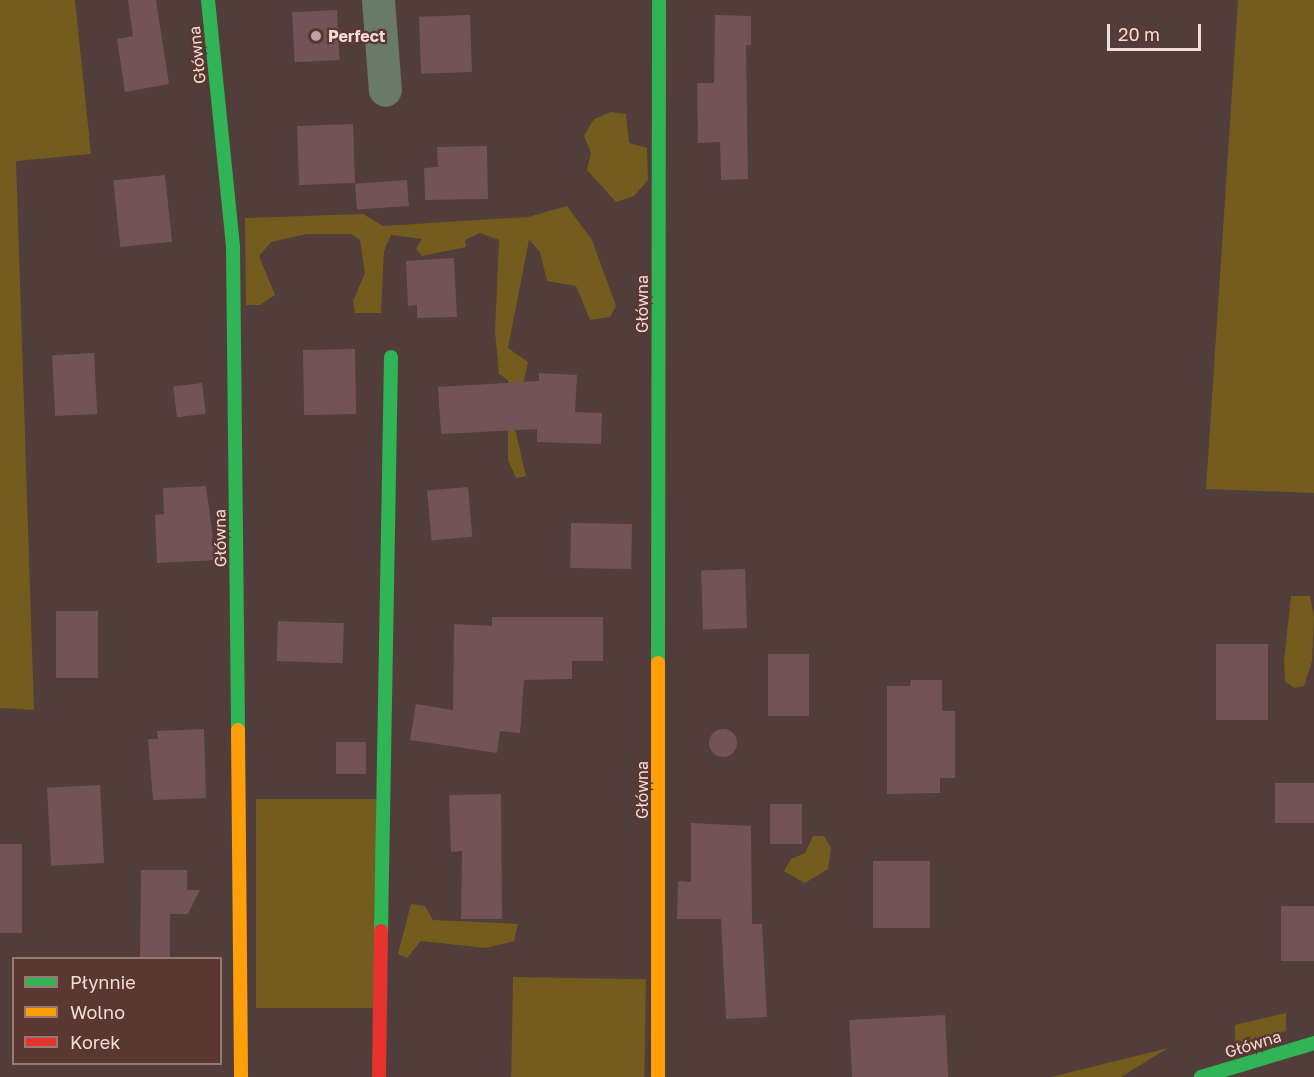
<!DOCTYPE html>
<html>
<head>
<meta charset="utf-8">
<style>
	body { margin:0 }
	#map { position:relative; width:1314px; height:1077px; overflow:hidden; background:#513d3a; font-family:"Golos Text",sans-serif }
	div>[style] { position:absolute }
	.green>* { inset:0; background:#735c1d; transform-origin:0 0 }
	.building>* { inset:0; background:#735357; transform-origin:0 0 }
	.round { border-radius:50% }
	.street>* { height:33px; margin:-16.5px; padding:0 16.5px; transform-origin:16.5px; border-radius:16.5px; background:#69796a }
	.fast>* { height:14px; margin:-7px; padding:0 7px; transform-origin:7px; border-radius:7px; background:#30b455 }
	.slow>* { height:14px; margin:-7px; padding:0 7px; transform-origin:7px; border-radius:7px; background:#ff9f0a }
	.jam>* { height:14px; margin:-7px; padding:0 7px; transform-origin:7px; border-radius:7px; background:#e5322d }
	.dots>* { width:16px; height:16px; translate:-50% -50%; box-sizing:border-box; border:3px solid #5a3731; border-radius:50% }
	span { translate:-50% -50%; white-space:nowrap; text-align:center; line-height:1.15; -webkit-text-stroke:4.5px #5a3731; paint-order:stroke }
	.poi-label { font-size:16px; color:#f3ddd8; font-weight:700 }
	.left { translate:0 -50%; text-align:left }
	.street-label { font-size:16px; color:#f3ddd8 }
	.legend { position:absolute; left:12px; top:957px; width:210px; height:108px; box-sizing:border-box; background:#5a3731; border:2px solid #977974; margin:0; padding:8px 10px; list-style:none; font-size:18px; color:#f3ddd8 }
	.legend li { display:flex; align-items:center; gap:12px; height:30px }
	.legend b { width:30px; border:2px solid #977974 }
	.scale { position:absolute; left:1107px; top:24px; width:94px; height:27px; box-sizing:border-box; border:3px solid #f3ddd8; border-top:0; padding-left:8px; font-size:18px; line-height:21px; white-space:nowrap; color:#f3ddd8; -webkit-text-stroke:4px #5a3731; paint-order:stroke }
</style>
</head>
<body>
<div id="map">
	<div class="green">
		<div style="clip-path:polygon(0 0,75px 0,91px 154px,16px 161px,34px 710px,0 708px)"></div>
		<div style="clip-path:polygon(1238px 0,1314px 0,1314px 493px,1206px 489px)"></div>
		<div style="clip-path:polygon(611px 112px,626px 114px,629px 143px,647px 148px,648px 180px,634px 196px,616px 202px,587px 170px,591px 153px,584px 136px,594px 119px)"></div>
		<div style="clip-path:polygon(567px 206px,592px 240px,616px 306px,610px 317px,590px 320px,576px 286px,547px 281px,540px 252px,529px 240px,508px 348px,528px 362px,514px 425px,526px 476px,516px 478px,508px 460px,508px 380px,499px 374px,495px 331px,499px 240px,480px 233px,465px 240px,466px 247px,422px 256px,416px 249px,422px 239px,391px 235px,384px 251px,381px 313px,355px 313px,353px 301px,365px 273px,360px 240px,351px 234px,307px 234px,271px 242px,259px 256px,275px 295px,260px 305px,246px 305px,245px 218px,363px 214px,383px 226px,528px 217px)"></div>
		<div style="clip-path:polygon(1291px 596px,1310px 596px,1314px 617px,1312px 661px,1304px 686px,1294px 688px,1285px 681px,1284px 661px)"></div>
		<div style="left:256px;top:799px;width:120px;height:209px"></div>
		<div style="clip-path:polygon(813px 836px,824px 836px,831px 848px,828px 869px,805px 883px,784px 871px,791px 859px,805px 853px)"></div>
		<div style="clip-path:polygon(411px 904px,425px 906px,433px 920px,518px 924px,514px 941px,486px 948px,421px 941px,407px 958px,398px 954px)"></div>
		<div style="left:513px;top:977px;width:133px;height:100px;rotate:1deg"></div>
		<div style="clip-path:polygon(1286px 1013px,1286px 1031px,1235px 1047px,1235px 1025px)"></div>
		<div style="clip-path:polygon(1168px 1048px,1121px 1077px,1051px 1077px)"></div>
	</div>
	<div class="building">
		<div style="clip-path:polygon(128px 0,156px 0,169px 84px,125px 92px,117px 39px,133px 36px)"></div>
		<div style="left:337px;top:10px;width:50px;height:45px;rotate:87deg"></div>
		<div style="left:470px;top:15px;width:57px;height:51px;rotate:88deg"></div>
		<div style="clip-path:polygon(715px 15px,751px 16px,751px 45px,746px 45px,748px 179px,721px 180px,720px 142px,698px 143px,697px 83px,714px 83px)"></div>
		<div style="left:353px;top:124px;width:59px;height:56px;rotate:88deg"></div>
		<div style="clip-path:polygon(487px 146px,488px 199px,425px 200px,424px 168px,438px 167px,437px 147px)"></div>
		<div style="left:165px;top:175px;width:67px;height:52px;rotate:84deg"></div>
		<div style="left:407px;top:180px;width:26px;height:52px;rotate:86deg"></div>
		<div style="clip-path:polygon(454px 258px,457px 317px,417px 318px,417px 305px,408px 306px,406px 261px)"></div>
		<div style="left:355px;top:349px;width:65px;height:52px;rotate:89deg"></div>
		<div style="left:94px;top:353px;width:61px;height:42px;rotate:87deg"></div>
		<div style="clip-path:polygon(539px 373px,577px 375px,575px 412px,602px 413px,601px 444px,537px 442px,537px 429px,441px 434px,438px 387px,539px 381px)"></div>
		<div style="left:202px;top:383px;width:31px;height:29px;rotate:83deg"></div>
		<div style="clip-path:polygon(206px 486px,216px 560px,157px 563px,155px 515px,164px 514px,163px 488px)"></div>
		<div style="left:468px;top:487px;width:50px;height:41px;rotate:85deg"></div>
		<div style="left:571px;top:523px;width:61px;height:45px;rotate:1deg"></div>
		<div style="left:745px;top:569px;width:59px;height:44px;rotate:88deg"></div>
		<div style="left:56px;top:611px;width:42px;height:67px"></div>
		<div style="clip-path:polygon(492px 617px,603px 617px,603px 661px,572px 661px,572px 679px,524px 680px,520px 733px,500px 731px,497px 753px,410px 740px,416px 704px,453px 710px,454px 624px,492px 626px)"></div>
		<div style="left:278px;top:621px;width:66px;height:40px;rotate:2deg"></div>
		<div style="left:1216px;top:644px;width:52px;height:76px"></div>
		<div style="left:768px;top:654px;width:41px;height:62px"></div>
		<div style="clip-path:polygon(911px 680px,942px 680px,942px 711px,955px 711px,955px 778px,940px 778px,940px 793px,887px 794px,887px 686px,910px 686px)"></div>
		<div style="clip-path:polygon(204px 729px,206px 798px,153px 800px,148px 739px,158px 739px,157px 731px)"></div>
		<div class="round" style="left:709px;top:729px;width:28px;height:28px"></div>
		<div style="left:336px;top:742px;width:30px;height:32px"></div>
		<div style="left:1275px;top:783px;width:39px;height:40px"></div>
		<div style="left:100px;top:785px;width:78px;height:53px;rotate:87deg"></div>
		<div style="clip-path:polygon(501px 794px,502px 919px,461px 919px,462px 851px,451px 852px,449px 795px)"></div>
		<div style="left:802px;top:804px;width:40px;height:32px;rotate:90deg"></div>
		<div style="clip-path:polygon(691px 823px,751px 826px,752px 924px,762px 924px,767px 1017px,726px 1019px,721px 919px,677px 919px,678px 881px,691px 882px)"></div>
		<div style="left:0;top:844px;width:22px;height:89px"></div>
		<div style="left:873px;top:861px;width:57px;height:67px"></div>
		<div style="clip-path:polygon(141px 870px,187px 870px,187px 890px,200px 890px,188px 914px,170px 914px,170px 958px,140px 958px)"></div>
		<div style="left:1314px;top:906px;width:55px;height:33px;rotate:90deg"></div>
		<div style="left:945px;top:1015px;width:62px;height:96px;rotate:87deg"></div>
	</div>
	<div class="street">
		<div style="left:378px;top:0;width:90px;rotate:85.6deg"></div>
	</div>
	<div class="fast">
		<div style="left:208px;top:0;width:247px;rotate:84.2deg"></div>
		<div style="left:233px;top:246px;width:484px;rotate:89.4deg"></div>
		<div style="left:658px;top:663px;width:663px;rotate:-89.91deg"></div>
		<div style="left:381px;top:931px;width:574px;rotate:-89deg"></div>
		<div style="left:1201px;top:1077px;width:118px;rotate:-16.7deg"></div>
	</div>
	<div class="slow">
		<div style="left:238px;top:730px;width:347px;rotate:89.5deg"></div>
		<div style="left:658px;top:1077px;width:414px;rotate:-90deg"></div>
	</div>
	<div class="jam">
		<div style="left:379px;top:1077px;width:146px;rotate:-89.2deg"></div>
	</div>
	<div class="dots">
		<div style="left:316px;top:36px;background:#baa5a1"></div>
	</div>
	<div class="poi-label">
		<span class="left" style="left:328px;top:36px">Perfect</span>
	</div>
	<div class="street-label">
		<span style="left:197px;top:55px;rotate:-96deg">Główna</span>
		<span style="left:642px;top:304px;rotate:-90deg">Główna</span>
		<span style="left:220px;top:538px;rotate:-91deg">Główna</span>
		<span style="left:642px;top:790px;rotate:-90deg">Główna</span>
		<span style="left:1253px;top:1044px;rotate:-17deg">Główna</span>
	</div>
	<ul class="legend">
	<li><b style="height:8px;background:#30b455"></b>Płynnie</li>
	<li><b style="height:8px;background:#ff9f0a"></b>Wolno</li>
	<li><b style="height:8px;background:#e5322d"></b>Korek</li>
	</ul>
	<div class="scale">20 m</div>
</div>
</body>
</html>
